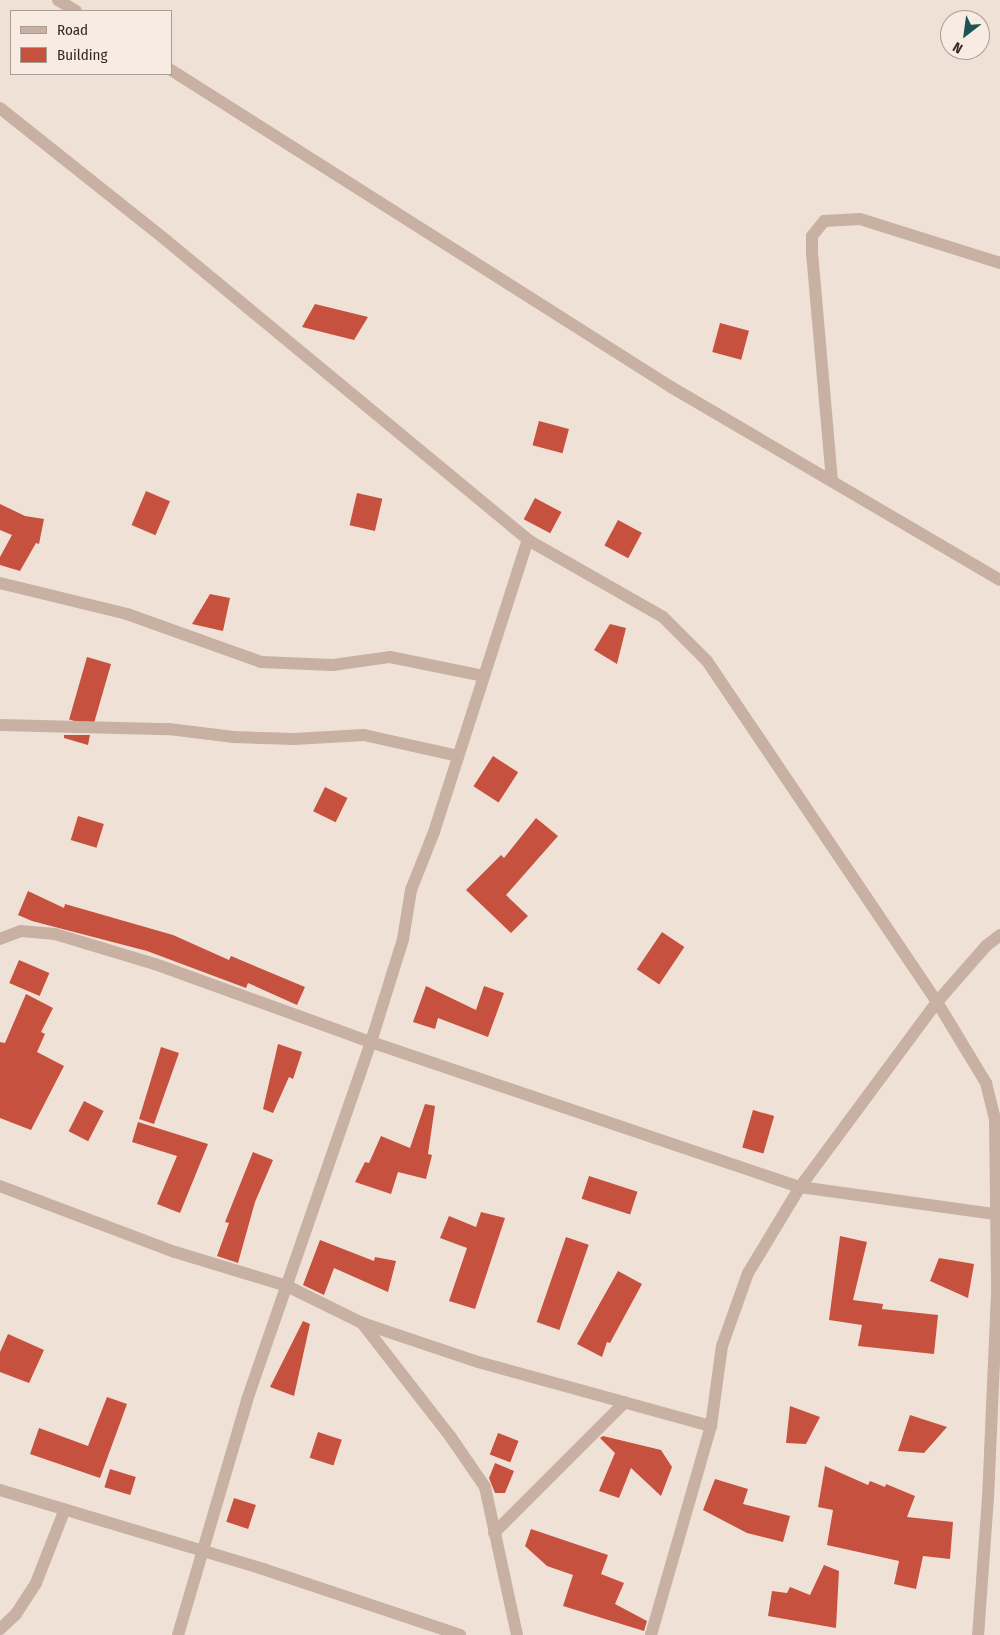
<!DOCTYPE html>
<html>
<head>
<meta charset="utf-8">
<style>
	body { margin:0 }
	#map { position:relative; width:1000px; height:1635px; overflow:hidden; background:#f0e1d6; font-family:"Fira Sans Condensed",sans-serif }
	div>[style] { position:absolute }
	.building>* { inset:0; background:#c6513e; transform-origin:0 0 }
	.minor>* { height:12px; margin:-6px; padding:0 6px; transform-origin:6px; border-radius:6px; background:#c8b0a2 }
	span { translate:-50% -50%; white-space:nowrap; text-align:center; line-height:1.15; -webkit-text-stroke:5px #f8ece2; paint-order:stroke }
	.legend { position:absolute; left:10px; top:10px; width:162px; height:65px; box-sizing:border-box; background:#f8ece2; border:1px solid #a99e96; margin:0; padding:6px 9px; list-style:none; font-size:15px; color:#332825 }
	.legend li { display:flex; align-items:center; gap:10px; height:25px }
	.legend b { width:25px; border:1px solid #a99e96 }
	.north { position:absolute; left:940px; top:10px; width:50px; height:50px; box-sizing:border-box; background:#f8ece2; border:1px solid #a99e96; border-radius:50%; rotate:210deg; font-size:14px; font-weight:700; line-height:20px; text-align:center; color:#332825 }
	.north::after { content:''; display:block; margin:auto; width:18px; height:22px; background:#1b5452; clip-path:polygon(50% 0,100% 100%,50% 72%,0 100%) }
</style>
</head>
<body>
<div id="map">
	<div class="building">
		<div style="clip-path:polygon(315px 304px,368px 317px,354px 340px,302px 327px)"></div>
		<div style="left:720px;top:323px;width:30px;height:30px;rotate:15deg"></div>
		<div style="left:539px;top:421px;width:31px;height:25px;rotate:15deg"></div>
		<div style="left:146px;top:491px;width:26px;height:37px;rotate:23deg"></div>
		<div style="left:357px;top:493px;width:26px;height:33px;rotate:13deg"></div>
		<div style="left:535px;top:498px;width:30px;height:24px;rotate:28deg"></div>
		<div style="clip-path:polygon(0 504px,25px 516px,44px 519px,39px 544px,36px 543px,20px 571px,0 565px,0 557px,12px 535px,0 530px)"></div>
		<div style="left:618px;top:520px;width:27px;height:29px;rotate:28deg"></div>
		<div style="clip-path:polygon(210px 594px,230px 598px,223px 631px,192px 624px)"></div>
		<div style="clip-path:polygon(610px 624px,626px 628px,617px 664px,594px 650px)"></div>
		<div style="left:87px;top:657px;width:25px;height:65px;rotate:16deg"></div>
		<div style="clip-path:polygon(64px 735px,90px 735px,88px 745px,64px 738px)"></div>
		<div style="left:493px;top:756px;width:30px;height:36px;rotate:33deg"></div>
		<div style="left:325px;top:787px;width:25px;height:27px;rotate:26deg"></div>
		<div style="left:78px;top:816px;width:27px;height:25px;rotate:17deg"></div>
		<div style="clip-path:polygon(536px 818px,558px 836px,506px 895px,528px 916px,511px 933px,466px 890px,501px 855px,504px 858px)"></div>
		<div style="clip-path:polygon(28px 891px,64px 908px,65px 904px,173px 935px,229px 960px,231px 956px,305px 987px,297px 1005px,248px 983px,246px 988px,147px 951px,32px 921px,18px 915px)"></div>
		<div style="left:662px;top:932px;width:27px;height:45px;rotate:34deg"></div>
		<div style="left:19px;top:960px;width:33px;height:25px;rotate:23deg"></div>
		<div style="clip-path:polygon(426px 986px,476px 1010px,484px 986px,504px 993px,488px 1037px,438px 1018px,435px 1029px,413px 1022px)"></div>
		<div style="clip-path:polygon(26px 994px,53px 1008px,41px 1032px,45px 1034px,37px 1052px,64px 1066px,31px 1130px,0 1118px,0 1042px,5px 1043px)"></div>
		<div style="clip-path:polygon(278px 1044px,302px 1052px,293px 1079px,289px 1077px,273px 1113px,263px 1109px)"></div>
		<div style="clip-path:polygon(161px 1047px,179px 1053px,154px 1124px,139px 1119px)"></div>
		<div style="left:84px;top:1101px;width:22px;height:34px;rotate:27deg"></div>
		<div style="clip-path:polygon(425px 1104px,435px 1106px,428px 1154px,432px 1155px,426px 1179px,398px 1172px,391px 1194px,355px 1182px,365px 1162px,369px 1163px,381px 1136px,410px 1148px)"></div>
		<div style="left:753px;top:1110px;width:22px;height:39px;rotate:16deg"></div>
		<div style="clip-path:polygon(138px 1122px,208px 1144px,180px 1213px,157px 1204px,177px 1156px,132px 1142px)"></div>
		<div style="clip-path:polygon(253px 1152px,273px 1160px,255px 1202px,238px 1263px,217px 1256px,229px 1223px,225px 1222px)"></div>
		<div style="left:589px;top:1176px;width:51px;height:24px;rotate:18deg"></div>
		<div style="clip-path:polygon(481px 1212px,505px 1218px,475px 1309px,449px 1301px,467px 1248px,440px 1238px,449px 1216px,476px 1227px)"></div>
		<div style="clip-path:polygon(840px 1236px,867px 1242px,853px 1300px,883px 1304px,882px 1309px,938px 1315px,934px 1354px,858px 1346px,862px 1325px,829px 1320px)"></div>
		<div style="left:566px;top:1237px;width:24px;height:90px;rotate:19deg"></div>
		<div style="clip-path:polygon(320px 1240px,374px 1261px,375px 1257px,396px 1261px,388px 1292px,334px 1268px,324px 1295px,303px 1285px)"></div>
		<div style="clip-path:polygon(939px 1258px,974px 1264px,968px 1298px,930px 1281px)"></div>
		<div style="clip-path:polygon(618px 1271px,642px 1284px,610px 1343px,607px 1342px,602px 1357px,577px 1344px)"></div>
		<div style="clip-path:polygon(303px 1321px,310px 1324px,294px 1396px,270px 1387px)"></div>
		<div style="clip-path:polygon(8px 1334px,44px 1350px,29px 1383px,0 1372px,0 1352px)"></div>
		<div style="clip-path:polygon(107px 1397px,127px 1404px,100px 1478px,30px 1454px,39px 1428px,88px 1446px)"></div>
		<div style="clip-path:polygon(790px 1406px,820px 1417px,806px 1444px,786px 1443px)"></div>
		<div style="clip-path:polygon(910px 1415px,947px 1427px,924px 1453px,898px 1451px)"></div>
		<div style="left:318px;top:1432px;width:25px;height:27px;rotate:18deg"></div>
		<div style="left:498px;top:1433px;width:22px;height:23px;rotate:21deg"></div>
		<div style="clip-path:polygon(603px 1436px,661px 1450px,672px 1467px,661px 1496px,631px 1468px,619px 1498px,599px 1491px,615px 1453px,600px 1438px)"></div>
		<div style="clip-path:polygon(495px 1463px,514px 1471px,505px 1493px,495px 1493px,489px 1478px)"></div>
		<div style="clip-path:polygon(825px 1466px,868px 1485px,870px 1481px,885px 1487px,886px 1484px,915px 1496px,907px 1517px,953px 1522px,950px 1559px,923px 1556px,916px 1589px,894px 1584px,899px 1561px,827px 1545px,833px 1510px,818px 1507px)"></div>
		<div style="left:110px;top:1469px;width:27px;height:19px;rotate:17deg"></div>
		<div style="clip-path:polygon(715px 1479px,748px 1489px,743px 1504px,790px 1516px,783px 1542px,747px 1533px,703px 1510px)"></div>
		<div style="left:234px;top:1498px;width:23px;height:25px;rotate:18deg"></div>
		<div style="clip-path:polygon(531px 1529px,608px 1555px,601px 1574px,624px 1583px,615px 1604px,647px 1621px,644px 1631px,563px 1606px,573px 1575px,547px 1566px,525px 1546px)"></div>
		<div style="clip-path:polygon(824px 1565px,839px 1571px,836px 1628px,768px 1616px,772px 1591px,787px 1593px,790px 1587px,810px 1595px)"></div>
	</div>
	<div class="minor">
		<div style="left:58px;top:0;width:21px;rotate:31deg"></div>
		<div style="left:171px;top:70px;width:592px;rotate:32.37deg"></div>
		<div style="left:671px;top:387px;width:381px;rotate:30.4deg"></div>
		<div style="left:0;top:108px;width:213px;rotate:38.5deg"></div>
		<div style="left:167px;top:241px;width:469px;rotate:39.6deg"></div>
		<div style="left:528px;top:540px;width:155px;rotate:29.7deg"></div>
		<div style="left:663px;top:617px;width:62px;rotate:45deg"></div>
		<div style="left:707px;top:661px;width:411px;rotate:56deg"></div>
		<div style="left:937px;top:1002px;width:95px;rotate:58.8deg"></div>
		<div style="left:986px;top:1083px;width:36px;rotate:76deg"></div>
		<div style="left:995px;top:1118px;width:175px;rotate:89.3deg"></div>
		<div style="left:997px;top:1293px;width:204px;rotate:92.5deg"></div>
		<div style="left:988px;top:1497px;width:138px;rotate:94.1deg"></div>
		<div style="left:832px;top:481px;width:228px;rotate:-95deg"></div>
		<div style="left:812px;top:254px;width:18px;rotate:-90deg"></div>
		<div style="left:812px;top:236px;width:19px;rotate:-51deg"></div>
		<div style="left:824px;top:221px;width:36px;rotate:-3deg"></div>
		<div style="left:860px;top:219px;width:147px;rotate:17.4deg"></div>
		<div style="left:0;top:583px;width:131px;rotate:13.7deg"></div>
		<div style="left:127px;top:614px;width:142px;rotate:19.7deg"></div>
		<div style="left:261px;top:662px;width:72px;rotate:2.4deg"></div>
		<div style="left:333px;top:665px;width:58px;rotate:-8deg"></div>
		<div style="left:390px;top:657px;width:95px;rotate:11.5deg"></div>
		<div style="left:0;top:725px;width:169px;rotate:1.4deg"></div>
		<div style="left:169px;top:729px;width:65px;rotate:7deg"></div>
		<div style="left:234px;top:737px;width:60px;rotate:1.9deg"></div>
		<div style="left:294px;top:739px;width:70px;rotate:-3.3deg"></div>
		<div style="left:364px;top:735px;width:96px;rotate:12.6deg"></div>
		<div style="left:0;top:939px;width:22px;rotate:-21deg"></div>
		<div style="left:21px;top:931px;width:34px;rotate:5deg"></div>
		<div style="left:55px;top:934px;width:104px;rotate:16.7deg"></div>
		<div style="left:155px;top:964px;width:230px;rotate:19.9deg"></div>
		<div style="left:371px;top:1042px;width:453px;rotate:18.7deg"></div>
		<div style="left:800px;top:1187px;width:197px;rotate:7.9deg"></div>
		<div style="left:0;top:1186px;width:187px;rotate:20.7deg"></div>
		<div style="left:175px;top:1252px;width:117px;rotate:16.9deg"></div>
		<div style="left:287px;top:1286px;width:84px;rotate:26.3deg"></div>
		<div style="left:362px;top:1323px;width:122px;rotate:18.6deg"></div>
		<div style="left:478px;top:1362px;width:242px;rotate:15.4deg"></div>
		<div style="left:362px;top:1323px;width:143px;rotate:52.1deg"></div>
		<div style="left:450px;top:1436px;width:62px;rotate:55.5deg"></div>
		<div style="left:485px;top:1487px;width:151px;rotate:77.8deg"></div>
		<div style="left:0;top:1490px;width:275px;rotate:16.7deg"></div>
		<div style="left:263px;top:1569px;width:208px;rotate:18.5deg"></div>
		<div style="left:494px;top:1533px;width:185px;rotate:-45deg"></div>
		<div style="left:0;top:1629px;width:22px;rotate:-43deg"></div>
		<div style="left:16px;top:1614px;width:37px;rotate:-57deg"></div>
		<div style="left:36px;top:1583px;width:79px;rotate:-68.6deg"></div>
		<div style="left:178px;top:1635px;width:245px;rotate:-73.6deg"></div>
		<div style="left:247px;top:1400px;width:379px;rotate:-70.9deg"></div>
		<div style="left:371px;top:1042px;width:108px;rotate:-72.7deg"></div>
		<div style="left:403px;top:939px;width:50px;rotate:-80.7deg"></div>
		<div style="left:411px;top:890px;width:62px;rotate:-68.4deg"></div>
		<div style="left:434px;top:832px;width:307px;rotate:-72.2deg"></div>
		<div style="left:651px;top:1635px;width:217px;rotate:-74deg"></div>
		<div style="left:711px;top:1426px;width:81px;rotate:-82.2deg"></div>
		<div style="left:722px;top:1346px;width:77px;rotate:-70.4deg"></div>
		<div style="left:748px;top:1273px;width:100px;rotate:-58.8deg"></div>
		<div style="left:800px;top:1187px;width:230px;rotate:-53.5deg"></div>
		<div style="left:937px;top:1002px;width:74px;rotate:-48.8deg"></div>
		<div style="left:986px;top:946px;width:18px;rotate:-38deg"></div>
	</div>
	<ul class="legend">
	<li><b style="height:6px;background:#c8b0a2"></b>Road</li>
	<li><b style="height:14px;background:#c6513e"></b>Building</li>
	</ul>
	<div class="north">N</div>
</div>
</body>
</html>
